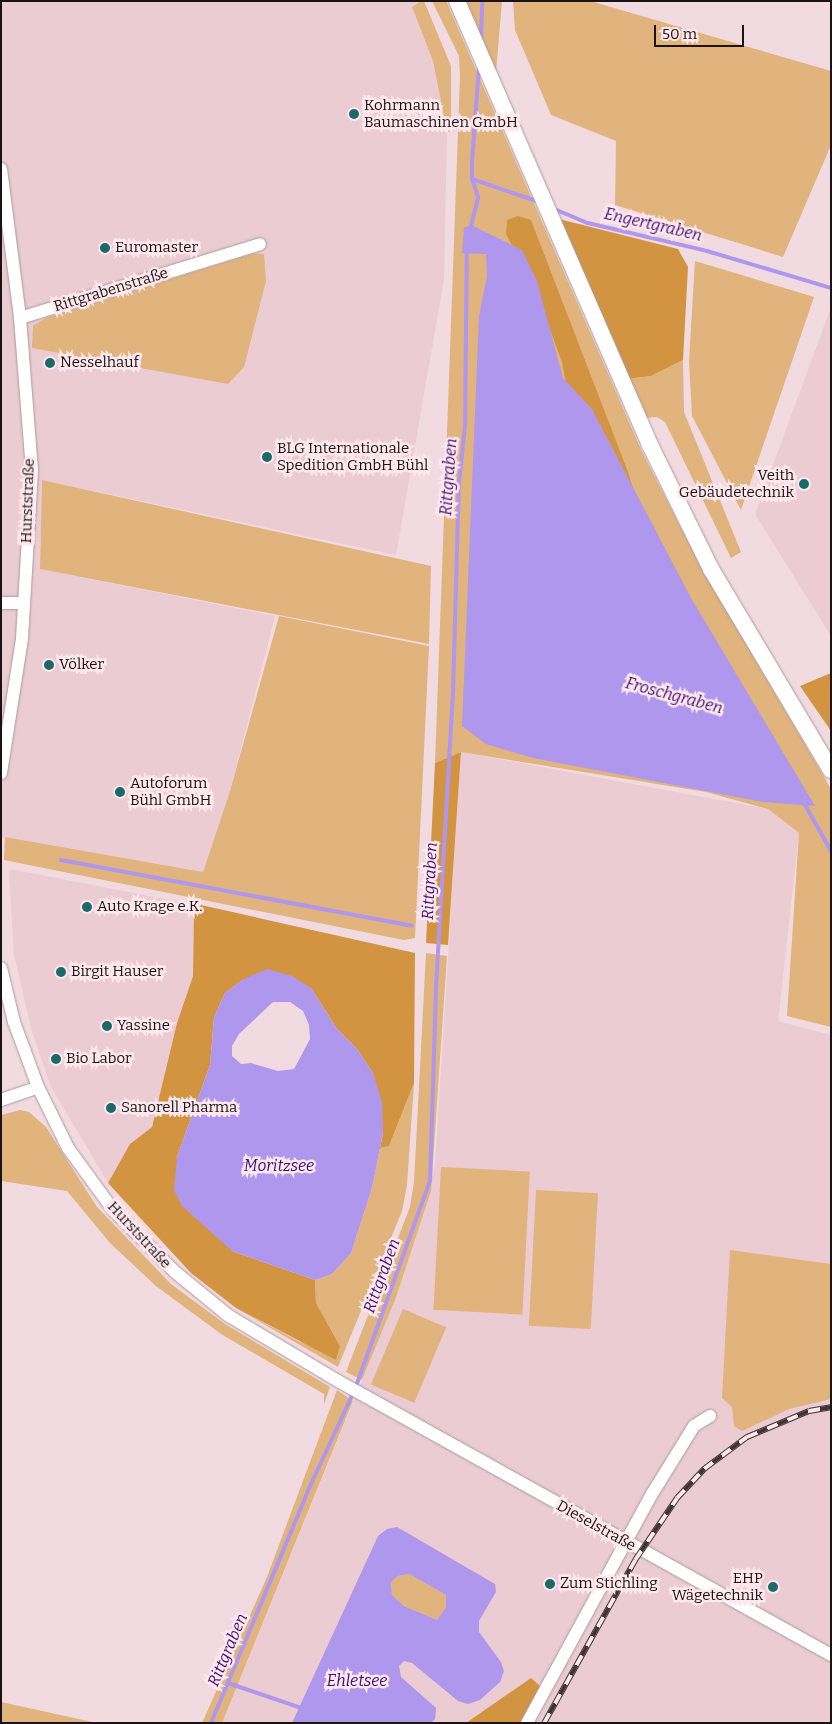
<!DOCTYPE html>
<html>
<head>
<meta charset="utf-8">
<style>
	body { margin:0 }
	#map { position:relative; width:832px; height:1724px; overflow:hidden; background:#f1dbe0; font-family:Bitter,serif }
	div>[style] { position:absolute }
	.built>* { inset:0; background:#eaccd2 }
	.green>* { inset:0; background:#e1b37d; transform-origin:0 0 }
	.forest>* { inset:0; background:#d39442 }
	.water>* { inset:0; background:#af97ed }
	.stream>* { height:4px; margin:-2px; padding:0 2px; transform-origin:2px; border-radius:2px; background:#af97ed }
	.roads { filter:drop-shadow(0 0 1px #ad999e) drop-shadow(0 0 1px #ad999e) }
	.minor>* { height:12px; margin:-6px; padding:0 6px; transform-origin:6px; border-radius:6px; background:#fff }
	.major>* { height:16px; margin:-8px; padding:0 8px; transform-origin:8px; border-radius:8px; background:#fff }
	.rail>* { height:5.5px; margin-top:-2.75px; transform-origin:0; background:repeating-linear-gradient(90deg,#fee8ed 0 11px,#3f3538 0 22px); box-sizing:border-box; border-block:1px solid #3f3538 }
	.dots>* { width:14px; height:14px; translate:-50% -50%; box-sizing:border-box; border:2px solid #fee8ed; border-radius:50% }
	span { translate:-50% -50%; white-space:nowrap; text-align:center; line-height:1.15; -webkit-text-stroke:5px #fee8ed; paint-order:stroke }
	.poi-label { font-size:15px; color:#1a1315 }
	.left { translate:0 -50%; text-align:left }
	.right { translate:-100% -50%; text-align:right }
	.street-label { font-size:15px; color:#1a1315 }
	.water-label { font-size:16px; color:#3b0e73; font-style:italic }
	.frame { position:absolute; inset:0; border:2px solid #1a1315; pointer-events:none }
	.scale { position:absolute; left:654px; top:25px; width:90px; height:22px; box-sizing:border-box; border:2px solid #1a1315; border-top:0; padding-left:6px; font-size:15px; line-height:18px; white-space:nowrap; color:#1a1315; -webkit-text-stroke:4px #fee8ed; paint-order:stroke }
</style>
</head>
<body>
<div id="map">
	<div class="built">
		<div style="clip-path:polygon(1px 1px,421px 1px,412px 7px,433px 61px,447px 132px,444px 279px,396px 555px,42px 480px,40px 569px,275px 616px,230px 791px,203px 872px,5px 837px,1px 839px)"></div>
		<div style="clip-path:polygon(831px 307px,831px 636px,755px 514px)"></div>
		<div style="clip-path:polygon(461px 752px,768px 809px,799px 833px,778px 1021px,831px 1035px,831px 1723px,222px 1723px,395px 1300px,435px 1165px)"></div>
		<div style="clip-path:polygon(11px 869px,195px 905px,193px 976px,177px 1023px,152px 1127px,130px 1144px,108px 1183px,51px 1087px,32px 1032px,14px 955px,9px 873px)"></div>
	</div>
	<div class="green">
		<div style="clip-path:polygon(421px 1px,424px 1px,451px 66px,451px 132px,447px 132px,433px 61px,412px 7px)"></div>
		<div style="clip-path:polygon(432px 1px,446px 1px,642px 452px,700px 565px,831px 789px,831px 1027px,787px 1016px,799px 833px,768px 809px,706px 792px,461px 752px,435px 763px,460px 76px,459px 56px)"></div>
		<div style="clip-path:polygon(466px 1px,502px 1px,496px 72px)"></div>
		<div style="clip-path:polygon(513px 1px,590px 1px,831px 71px,831px 145px,783px 257px,615px 205px,616px 141px,551px 115px,515px 30px)"></div>
		<div style="clip-path:polygon(252px 254px,264px 254px,266px 281px,244px 367px,228px 384px,32px 348px,33px 326px,46px 318px)"></div>
		<div style="clip-path:polygon(695px 261px,814px 297px,741px 510px,692px 416px,689px 361px)"></div>
		<div style="clip-path:polygon(683px 360px,684px 412px,741px 552px,731px 558px,665px 422px,657px 417px,644px 418px,627px 379px,651px 376px)"></div>
		<div style="clip-path:polygon(42px 480px,431px 566px,429px 644px,40px 569px)"></div>
		<div style="clip-path:polygon(279px 616px,429px 646px,415px 938px,404px 940px,4px 860px,5px 837px,203px 872px,230px 791px)"></div>
		<div style="clip-path:polygon(426px 953px,447px 956px,431px 1191px,395px 1300px,362px 1380px,346px 1372px,410px 1207px,414px 1182px)"></div>
		<div style="clip-path:polygon(414px 1083px,407px 1185px,402px 1211px,338px 1367px,236px 1308px,300px 1342px,340px 1346px,316px 1303px,315px 1280px,332px 1274px,351px 1253px,372px 1188px,380px 1148px,389px 1146px)"></div>
		<div style="clip-path:polygon(20px 1110px,29px 1112px,46px 1127px,97px 1207px,171px 1284px,225px 1324px,330px 1387px,324px 1404px,324px 1394px,221px 1334px,156px 1286px,110px 1243px,67px 1191px,1px 1181px,1px 1115px)"></div>
		<div style="left:441px;top:1167px;width:89px;height:143px;rotate:3deg"></div>
		<div style="left:536px;top:1190px;width:62px;height:136px;rotate:3deg"></div>
		<div style="clip-path:polygon(730px 1250px,831px 1264px,831px 1399px,789px 1409px,742px 1431px,734px 1426px,732px 1407px,722px 1398px)"></div>
		<div style="left:403px;top:1309px;width:47px;height:82px;rotate:23deg"></div>
		<div style="clip-path:polygon(337px 1390px,353px 1401px,222px 1723px,202px 1723px,267px 1577px)"></div>
		<div style="clip-path:polygon(409px 1574px,446px 1595px,446px 1607px,437px 1620px,404px 1606px,392px 1595px,391px 1582px,398px 1576px)"></div>
		<div style="clip-path:polygon(1px 1702px,97px 1723px,1px 1723px)"></div>
	</div>
	<div class="forest">
		<div style="clip-path:polygon(518px 216px,531px 220px,628px 472px,636px 498px,634px 516px,576px 437px,562px 362px,533px 284px,506px 234px,507px 220px)"></div>
		<div style="clip-path:polygon(559px 219px,678px 249px,688px 267px,683px 360px,651px 376px,627px 379px)"></div>
		<div style="clip-path:polygon(831px 673px,831px 731px,800px 686px)"></div>
		<div style="clip-path:polygon(461px 752px,448px 945px,426px 943px,435px 763px)"></div>
		<div style="clip-path:polygon(201px 905px,415px 953px,414px 1083px,389px 1146px,380px 1148px,383px 1133px,373px 1073px,357px 1049px,337px 1029px,311px 988px,244px 979px,225px 993px,214px 1017px,210px 1065px,177px 1157px,232px 1251px,315px 1280px,316px 1303px,340px 1346px,336px 1360px,236px 1308px,191px 1273px,108px 1183px,130px 1144px,152px 1127px,177px 1023px,193px 976px,194px 910px)"></div>
		<div style="clip-path:polygon(531px 1678px,542px 1688px,520px 1723px,466px 1723px)"></div>
	</div>
	<div class="water">
		<div style="clip-path:polygon(471px 225px,522px 250px,537px 281px,563px 378px,592px 409px,691px 598px,815px 806px,763px 802px,533px 758px,486px 744px,462px 726px,479px 316px,487px 276px,486px 254px,462px 253px,464px 228px)"></div>
		<div style="clip-path:polygon(evenodd,267px 969px,292px 976px,311px 988px,337px 1029px,357px 1049px,373px 1073px,382px 1102px,383px 1133px,372px 1188px,351px 1253px,332px 1274px,315px 1280px,232px 1251px,182px 1206px,174px 1190px,177px 1157px,210px 1065px,214px 1017px,225px 993px,244px 979px,267px 969px,273px 1002px,290px 1002px,303px 1011px,309px 1025px,310px 1039px,294px 1069px,278px 1071px,251px 1063px,241px 1064px,232px 1056px,232px 1046px,239px 1034px,273px 1002px)"></div>
		<div style="clip-path:polygon(evenodd,397px 1527px,495px 1584px,496px 1592px,479px 1621px,479px 1632px,501px 1662px,504px 1671px,500px 1682px,480px 1700px,468px 1704px,458px 1701px,412px 1663px,404px 1661px,399px 1666px,401px 1677px,436px 1708px,435px 1719px,431px 1723px,292px 1723px,378px 1536px,387px 1529px,397px 1527px,409px 1574px,446px 1595px,446px 1607px,437px 1620px,404px 1606px,392px 1595px,391px 1582px,398px 1576px,409px 1574px)"></div>
	</div>
	<div class="stream">
		<div style="left:481px;top:39px;width:38px;rotate:-88deg"></div>
		<div style="left:472px;top:179px;width:71px;rotate:18.9deg"></div>
		<div style="left:552px;top:208px;width:39px;rotate:23deg"></div>
		<div style="left:588px;top:223px;width:122px;rotate:13.2deg"></div>
		<div style="left:707px;top:251px;width:129px;rotate:16.6deg"></div>
		<div style="left:470px;top:230px;width:34px;rotate:-76deg"></div>
		<div style="left:478px;top:197px;width:19px;rotate:-108deg"></div>
		<div style="left:472px;top:179px;width:17px;rotate:-90deg"></div>
		<div style="left:472px;top:162px;width:96px;rotate:-85.8deg"></div>
		<div style="left:804px;top:803px;width:55px;rotate:60.6deg"></div>
		<div style="left:61px;top:860px;width:357px;rotate:10.6deg"></div>
		<div style="left:228px;top:1683px;width:74px;rotate:18.9deg"></div>
		<div style="left:211px;top:1723px;width:259px;rotate:-67.3deg"></div>
		<div style="left:311px;top:1484px;width:105px;rotate:-65.1deg"></div>
		<div style="left:355px;top:1389px;width:221px;rotate:-70.2deg"></div>
		<div style="left:430px;top:1181px;width:194px;rotate:-88.2deg"></div>
		<div style="left:436px;top:987px;width:294px;rotate:-86.7deg"></div>
		<div style="left:453px;top:693px;width:211px;rotate:-88.4deg"></div>
		<div style="left:459px;top:482px;width:56px;rotate:-83.9deg"></div>
		<div style="left:465px;top:426px;width:177px;rotate:-89.4deg"></div>
	</div>
	<div class="roads">
		<div class="minor">
			<div style="left:1px;top:169px;width:150px;rotate:82.7deg"></div>
			<div style="left:20px;top:318px;width:152px;rotate:85.5deg"></div>
			<div style="left:32px;top:470px;width:169px;rotate:93.4deg"></div>
			<div style="left:22px;top:639px;width:136px;rotate:98.9deg"></div>
			<div style="left:20px;top:318px;width:251px;rotate:-17.1deg"></div>
			<div style="left:1px;top:603px;width:23px"></div>
			<div style="left:1px;top:968px;width:56px;rotate:76.5deg"></div>
			<div style="left:14px;top:1022px;width:69px;rotate:69.7deg"></div>
			<div style="left:38px;top:1087px;width:68px;rotate:63.8deg"></div>
			<div style="left:68px;top:1148px;width:78px;rotate:53.9deg"></div>
			<div style="left:114px;top:1211px;width:86px;rotate:45deg"></div>
			<div style="left:175px;top:1272px;width:70px;rotate:39.2deg"></div>
			<div style="left:229px;top:1316px;width:127px;rotate:30.8deg"></div>
			<div style="left:338px;top:1381px;width:564px;rotate:29.06deg"></div>
			<div style="left:1px;top:1100px;width:39px;rotate:-19deg"></div>
			<div style="left:527px;top:1723px;width:261px;rotate:-61.4deg"></div>
			<div style="left:652px;top:1494px;width:80px;rotate:-58.3deg"></div>
			<div style="left:694px;top:1426px;width:19px;rotate:-32deg"></div>
		</div>
		<div class="major">
			<div style="left:457px;top:1px;width:484px;rotate:66.5deg"></div>
			<div style="left:650px;top:445px;width:138px;rotate:63.8deg"></div>
			<div style="left:711px;top:569px;width:234px;rotate:59.2deg"></div>
		</div>
	</div>
	<div class="rail">
		<div style="left:544px;top:1723px;width:187px;rotate:-60.8deg"></div>
		<div style="left:635px;top:1560px;width:75px;rotate:-55.9deg"></div>
		<div style="left:677px;top:1498px;width:40px;rotate:-47deg"></div>
		<div style="left:704px;top:1469px;width:54px;rotate:-36.7deg"></div>
		<div style="left:747px;top:1437px;width:67px;rotate:-22.8deg"></div>
		<div style="left:809px;top:1411px;width:22px;rotate:-10deg"></div>
	</div>
	<div class="dots">
		<div style="left:354px;top:114px;background:#1c6969"></div>
		<div style="left:105px;top:248px;background:#1c6969"></div>
		<div style="left:50px;top:363px;background:#1c6969"></div>
		<div style="left:267px;top:457px;background:#1c6969"></div>
		<div style="left:804px;top:484px;background:#1c6969"></div>
		<div style="left:49px;top:665px;background:#1c6969"></div>
		<div style="left:120px;top:792px;background:#1c6969"></div>
		<div style="left:87px;top:907px;background:#1c6969"></div>
		<div style="left:61px;top:972px;background:#1c6969"></div>
		<div style="left:107px;top:1026px;background:#1c6969"></div>
		<div style="left:56px;top:1059px;background:#1c6969"></div>
		<div style="left:111px;top:1108px;background:#1c6969"></div>
		<div style="left:550px;top:1584px;background:#1c6969"></div>
		<div style="left:773px;top:1587px;background:#1c6969"></div>
	</div>
	<div class="poi-label">
		<span class="left" style="left:364px;top:114px">Kohrmann<br>Baumaschinen GmbH</span>
		<span class="left" style="left:115px;top:248px">Euromaster</span>
		<span class="left" style="left:60px;top:363px">Nesselhauf</span>
		<span class="left" style="left:277px;top:457px">BLG Internationale<br>Spedition GmbH Bühl</span>
		<span class="right" style="left:794px;top:484px">Veith<br>Gebäudetechnik</span>
		<span class="left" style="left:59px;top:665px">Völker</span>
		<span class="left" style="left:130px;top:792px">Autoforum<br>Bühl GmbH</span>
		<span class="left" style="left:97px;top:907px">Auto Krage e.K.</span>
		<span class="left" style="left:71px;top:972px">Birgit Hauser</span>
		<span class="left" style="left:117px;top:1026px">Yassine</span>
		<span class="left" style="left:66px;top:1059px">Bio Labor</span>
		<span class="left" style="left:121px;top:1108px">Sanorell Pharma</span>
		<span class="right" style="left:763px;top:1587px">EHP<br>Wägetechnik</span>
		<span class="left" style="left:560px;top:1584px">Zum Stichling</span>
	</div>
	<div class="street-label">
		<span style="left:111px;top:290px;rotate:-17deg">Rittgrabenstraße</span>
		<span style="left:28px;top:501px;rotate:-88deg">Hurststraße</span>
		<span style="left:139px;top:1235px;rotate:47deg">Hurststraße</span>
		<span style="left:596px;top:1526px;rotate:29deg">Dieselstraße</span>
	</div>
	<div class="water-label">
		<span style="left:653px;top:225px;rotate:13deg">Engertgraben</span>
		<span style="left:449px;top:477px;rotate:-86deg">Rittgraben</span>
		<span style="left:674px;top:696px;rotate:15deg">Froschgraben</span>
		<span style="left:430px;top:881px;rotate:-87deg">Rittgraben</span>
		<span style="left:279px;top:1166px">Moritzsee</span>
		<span style="left:382px;top:1276px;rotate:-70deg">Rittgraben</span>
		<span style="left:228px;top:1650px;rotate:-67deg">Rittgraben</span>
		<span style="left:357px;top:1681px">Ehletsee</span>
	</div>
	<div class="frame"></div>
	<div class="scale">50 m</div>
</div>
</body>
</html>
